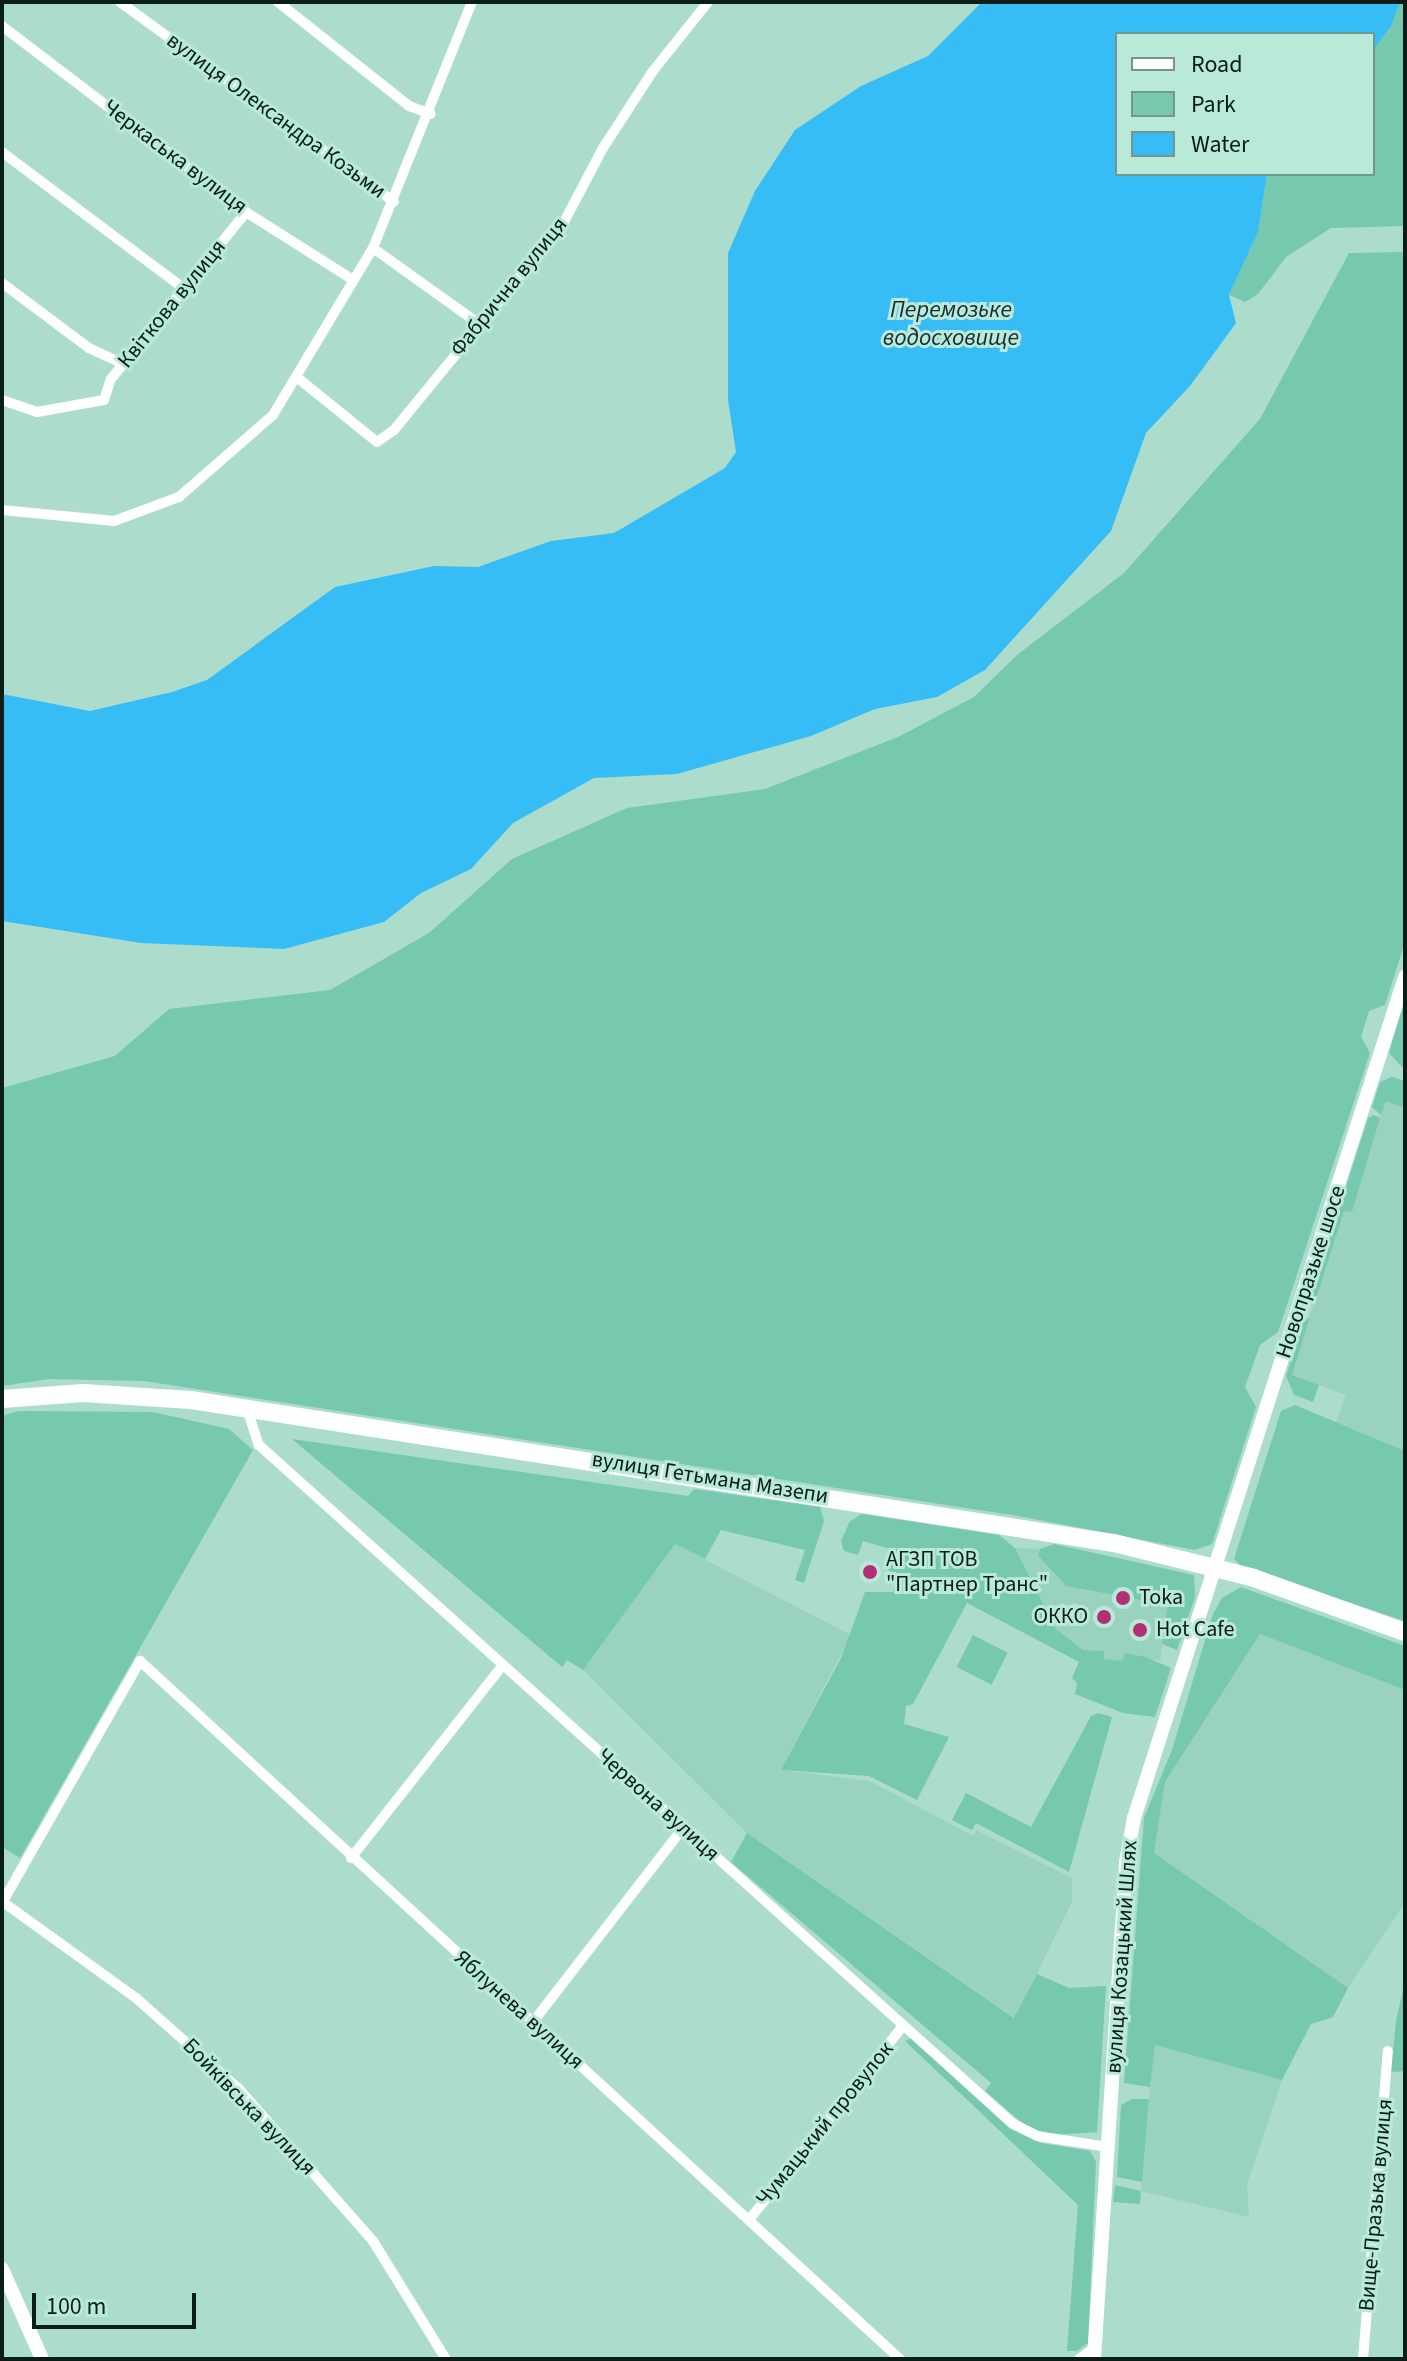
<!DOCTYPE html>
<html>
<head>
<meta charset="utf-8">
<style>
	body { margin:0 }
	#map { position:relative; width:1407px; height:2361px; overflow:hidden; background:#acdccc; font-family:"Source Sans 3",sans-serif }
	div>[style] { position:absolute }
	.built>* { inset:0; background:#99d3bf }
	.green>* { inset:0; background:#76c8ae; transform-origin:0 0 }
	.water>* { inset:0; background:#37bdf6 }
	.street>* { height:10px; margin:-5px; padding:0 5px; transform-origin:5px; border-radius:5px; background:#fff }
	.secondary>* { height:14px; margin:-7px; padding:0 7px; transform-origin:7px; border-radius:7px; background:#fff }
	.highway>* { height:18px; margin:-9px; padding:0 9px; transform-origin:9px; border-radius:9px; background:#fff }
	.dots>* { width:22px; height:22px; translate:-50% -50%; box-sizing:border-box; border:4px solid #b9ead9; border-radius:50% }
	span { translate:-50% -50%; white-space:nowrap; text-align:center; line-height:1.15; -webkit-text-stroke:6px #b9ead9; paint-order:stroke }
	.street-label { font-size:22px; color:#0a1d17 }
	.poi-label { font-size:22px; color:#0a1d17 }
	.left { translate:0 -50%; text-align:left }
	.right { translate:-100% -50%; text-align:right }
	.water-label { font-size:24px; color:#172c37; font-style:italic }
	.frame { position:absolute; inset:0; border:4px solid #0a1d17; pointer-events:none }
	.legend { position:absolute; left:1115px; top:32px; width:260px; height:144px; box-sizing:border-box; background:#b9ead9; border:2px solid #73988b; margin:0; padding:10px 14px; list-style:none; font-size:24px; color:#0a1d17 }
	.legend li { display:flex; align-items:center; gap:16px; height:40px }
	.legend b { width:40px; border:2px solid #73988b }
	.scale { position:absolute; left:32px; top:2293px; width:164px; height:36px; box-sizing:border-box; border:4px solid #0a1d17; border-top:0; padding-left:10px; font-size:24px; line-height:28px; white-space:nowrap; color:#0a1d17; -webkit-text-stroke:6px #b9ead9; paint-order:stroke }
</style>
</head>
<body>
<div id="map">
	<div class="built">
		<div style="clip-path:polygon(1385px 1100px,1405px 1108px,1405px 1451px,1336px 1422px,1346px 1395px,1291px 1375px,1344px 1210px,1352px 1212px)"></div>
		<div style="clip-path:polygon(675px 1544px,851px 1635px,781px 1770px,870px 1781px,973px 1836px,976px 1830px,1072px 1878px,1072px 1902px,1015px 2018px,747px 1833px,583px 1670px)"></div>
		<div style="clip-path:polygon(1015px 1548px,1040px 1549px,1038px 1557px,1066px 1586px,1169px 1605px,1160px 1661px,1125px 1653px,1122px 1661px,1104px 1659px,1104px 1651px,1083px 1650px,1056px 1629px)"></div>
		<div style="clip-path:polygon(1260px 1634px,1405px 1690px,1405px 1903px,1348px 1988px,1154px 1853px,1165px 1782px)"></div>
		<div style="clip-path:polygon(1154px 2045px,1282px 2080px,1247px 2184px,1249px 2217px,1141px 2191px)"></div>
	</div>
	<div class="green">
		<div style="clip-path:polygon(1400px 2px,1405px 2px,1405px 226px,1331px 228px,1286px 257px,1258px 294px,1245px 302px,1229px 295px,1258px 232px,1267px 174px,1373px 174px,1373px 50px)"></div>
		<div style="clip-path:polygon(1405px 252px,1405px 942px,1385px 1005px,1369px 1011px,1361px 1037px,1370px 1053px,1278px 1332px,1260px 1345px,1245px 1387px,1256px 1407px,1212px 1544px,1195px 1550px,1018px 1516px,144px 1381px,49px 1379px,2px 1386px,2px 1088px,115px 1056px,169px 1009px,330px 990px,429px 933px,512px 859px,627px 808px,765px 789px,898px 737px,974px 697px,1017px 655px,1124px 573px,1260px 419px,1349px 253px)"></div>
		<div style="clip-path:polygon(1405px 998px,1405px 1070px,1389px 1053px)"></div>
		<div style="clip-path:polygon(1392px 1077px,1405px 1081px,1405px 1108px,1386px 1101px,1381px 1115px,1372px 1107px,1380px 1082px)"></div>
		<div style="clip-path:polygon(1373px 1115px,1380px 1118px,1352px 1212px,1344px 1211px,1314px 1305px,1311px 1297px,1368px 1118px)"></div>
		<div style="clip-path:polygon(1310px 1317px,1292px 1375px,1319px 1385px,1313px 1402px,1294px 1395px,1286px 1376px,1303px 1323px)"></div>
		<div style="clip-path:polygon(1295px 1405px,1405px 1451px,1405px 1621px,1244px 1568px,1234px 1559px,1281px 1411px)"></div>
		<div style="clip-path:polygon(18px 1411px,153px 1412px,229px 1429px,253px 1450px,20px 1858px,2px 1847px,2px 1416px)"></div>
		<div style="clip-path:polygon(292px 1439px,688px 1496px,694px 1489px,820px 1507px,824px 1521px,804px 1583px,795px 1580px,805px 1550px,721px 1530px,705px 1559px,675px 1544px,583px 1670px,567px 1660px,562px 1667px)"></div>
		<div style="clip-path:polygon(862px 1514px,999px 1535px,1015px 1548px,1056px 1629px,1083px 1650px,1104px 1651px,1104px 1659px,1122px 1661px,1125px 1653px,1146px 1657px,1171px 1668px,1155px 1717px,1123px 1713px,1075px 1694px,1077px 1683px,1072px 1678px,1079px 1662px,967px 1603px,913px 1704px,906px 1706px,904px 1724px,949px 1737px,917px 1800px,869px 1776px,781px 1770px,841px 1658px,865px 1592px,893px 1592px,898px 1575px,888px 1570px,894px 1550px,863px 1541px,858px 1555px,844px 1551px,841px 1541px,850px 1521px)"></div>
		<div style="clip-path:polygon(1054px 1544px,1194px 1575px,1195px 1597px,1177px 1650px,1162px 1644px,1168px 1605px,1066px 1586px,1038px 1556px,1040px 1549px)"></div>
		<div style="clip-path:polygon(1241px 1587px,1405px 1646px,1405px 1690px,1260px 1634px,1165px 1782px,1154px 1853px,1348px 1988px,1333px 2017px,1311px 2024px,1282px 2080px,1155px 2045px,1150px 2087px,1124px 2083px,1144px 1818px,1172px 1750px,1213px 1614px,1222px 1598px)"></div>
		<div style="left:973px;top:1635px;width:39px;height:36px;rotate:27deg"></div>
		<div style="clip-path:polygon(1098px 1713px,1112px 1717px,1069px 1872px,976px 1823px,972px 1830px,952px 1820px,966px 1793px,1031px 1827px,1091px 1716px)"></div>
		<div style="clip-path:polygon(747px 1833px,1014px 2018px,1037px 1974px,1069px 1988px,1106px 1986px,1097px 2132px,1053px 2135px,1027px 2127px,985px 2091px,991px 2083px,731px 1862px)"></div>
		<div style="clip-path:polygon(1405px 1981px,1405px 2071px,1391px 2072px,1396px 2021px)"></div>
		<div style="clip-path:polygon(911px 2038px,1010px 2129px,1041px 2143px,1090px 2151px,1096px 2162px,1088px 2343px,1077px 2351px,1067px 2351px,1078px 2205px,905px 2041px)"></div>
		<div style="clip-path:polygon(1132px 2099px,1149px 2099px,1142px 2182px,1117px 2177px,1121px 2105px)"></div>
		<div style="clip-path:polygon(1115px 2185px,1141px 2191px,1140px 2204px,1113px 2202px)"></div>
	</div>
	<div class="water">
		<div style="clip-path:polygon(982px 2px,1400px 2px,1391px 26px,1373px 50px,1373px 34px,1117px 34px,1117px 174px,1267px 174px,1258px 232px,1229px 295px,1236px 323px,1190px 386px,1146px 433px,1111px 531px,985px 670px,937px 697px,875px 709px,811px 736px,677px 774px,594px 778px,513px 823px,471px 869px,421px 893px,384px 922px,284px 949px,141px 943px,2px 921px,2px 694px,90px 711px,172px 692px,207px 680px,335px 587px,434px 566px,478px 567px,551px 541px,614px 533px,725px 468px,736px 452px,728px 400px,728px 253px,755px 191px,795px 130px,861px 86px,928px 56px)"></div>
	</div>
	<div class="street">
		<div style="left:120px;top:2px;width:339px;rotate:36.1deg"></div>
		<div style="left:278px;top:2px;width:167px;rotate:38.4deg"></div>
		<div style="left:409px;top:106px;width:23px;rotate:20deg"></div>
		<div style="left:2px;top:26px;width:307px;rotate:37.3deg"></div>
		<div style="left:246px;top:212px;width:127px;rotate:32.4deg"></div>
		<div style="left:2px;top:152px;width:225px;rotate:36.9deg"></div>
		<div style="left:373px;top:248px;width:130px;rotate:35.6deg"></div>
		<div style="left:2px;top:283px;width:109px;rotate:36.8deg"></div>
		<div style="left:89px;top:348px;width:38px;rotate:25deg"></div>
		<div style="left:299px;top:379px;width:100px;rotate:38.9deg"></div>
		<div style="left:377px;top:442px;width:21px;rotate:-35deg"></div>
		<div style="left:394px;top:430px;width:269px;rotate:-50.7deg"></div>
		<div style="left:564px;top:222px;width:84px;rotate:-62.2deg"></div>
		<div style="left:603px;top:148px;width:92px;rotate:-57deg"></div>
		<div style="left:653px;top:71px;width:88px;rotate:-51.4deg"></div>
		<div style="left:2px;top:400px;width:37px;rotate:19deg"></div>
		<div style="left:37px;top:412px;width:68px;rotate:-10.2deg"></div>
		<div style="left:104px;top:400px;width:22px;rotate:-72deg"></div>
		<div style="left:111px;top:379px;width:215px;rotate:-51deg"></div>
		<div style="left:2px;top:510px;width:113px;rotate:5.6deg"></div>
		<div style="left:114px;top:521px;width:69px;rotate:-20.3deg"></div>
		<div style="left:179px;top:497px;width:125px;rotate:-41.1deg"></div>
		<div style="left:273px;top:415px;width:195px;rotate:-59.1deg"></div>
		<div style="left:373px;top:248px;width:265px;rotate:-68.1deg"></div>
		<div style="left:247px;top:1409px;width:38px;rotate:72deg"></div>
		<div style="left:259px;top:1445px;width:1013px;rotate:42deg"></div>
		<div style="left:1012px;top:2123px;width:28px;rotate:27deg"></div>
		<div style="left:1037px;top:2136px;width:72px;rotate:8.8deg"></div>
		<div style="left:351px;top:1858px;width:244px;rotate:-51.8deg"></div>
		<div style="left:3px;top:1902px;width:164px;rotate:35.8deg"></div>
		<div style="left:136px;top:1998px;width:137px;rotate:41.5deg"></div>
		<div style="left:239px;top:2089px;width:203px;rotate:48.6deg"></div>
		<div style="left:373px;top:2241px;width:139px;rotate:58.3deg"></div>
		<div style="left:2px;top:1903px;width:279px;rotate:-60.3deg"></div>
		<div style="left:140px;top:1661px;width:1032px;rotate:42.57deg"></div>
		<div style="left:533px;top:2022px;width:245px;rotate:-52.3deg"></div>
		<div style="left:749px;top:2220px;width:246px;rotate:-51.6deg"></div>
		<div style="left:1079px;top:2359px;width:19px;rotate:-36deg"></div>
		<div style="left:1363px;top:2359px;width:309px;rotate:-85.4deg"></div>
	</div>
	<div class="secondary">
		<div style="left:2px;top:2269px;width:98px;rotate:66deg"></div>
		<div style="left:1094px;top:2359px;width:498px;rotate:-86.3deg"></div>
		<div style="left:1126px;top:1862px;width:45px;rotate:-79.7deg"></div>
		<div style="left:1134px;top:1818px;width:884px;rotate:-72.14deg"></div>
	</div>
	<div class="highway">
		<div style="left:2px;top:1399px;width:81px;rotate:-4.2deg"></div>
		<div style="left:83px;top:1393px;width:108px;rotate:3.7deg"></div>
		<div style="left:191px;top:1400px;width:934px;rotate:8.81deg"></div>
		<div style="left:1114px;top:1543px;width:144px;rotate:14deg"></div>
		<div style="left:1254px;top:1578px;width:160px;rotate:19.7deg"></div>
	</div>
	<div class="dots">
		<div style="left:870px;top:1572px;background:#b22f76"></div>
		<div style="left:1123px;top:1598px;background:#b22f76"></div>
		<div style="left:1104px;top:1617px;background:#b22f76"></div>
		<div style="left:1140px;top:1630px;background:#b22f76"></div>
	</div>
	<div class="street-label">
		<span style="left:276px;top:116px;rotate:36deg">вулиця Олександра Козьми</span>
		<span style="left:175px;top:157px;rotate:37deg">Черкаська вулиця</span>
		<span style="left:509px;top:287px;rotate:-51deg">Фабрична вулиця</span>
		<span style="left:172px;top:304px;rotate:-51deg">Квіткова вулиця</span>
		<span style="left:1311px;top:1272px;rotate:-72deg">Новопразьке шосе</span>
		<span style="left:710px;top:1478px;rotate:9deg">вулиця Гетьмана Мазепи</span>
		<span style="left:658px;top:1805px;rotate:42deg">Червона вулиця</span>
		<span style="left:1122px;top:1957px;rotate:-86deg">вулиця Козацький Шлях</span>
		<span style="left:519px;top:2010px;rotate:42deg">Яблунева вулиця</span>
		<span style="left:249px;top:2107px;rotate:46deg">Бойківська вулиця</span>
		<span style="left:825px;top:2124px;rotate:-51deg">Чумацький провулок</span>
		<span style="left:1376px;top:2205px;rotate:-85deg">Вище-Празька вулиця</span>
	</div>
	<div class="poi-label">
		<span class="left" style="left:886px;top:1572px">АГЗП ТОВ<br>"Партнер Транс"</span>
		<span class="left" style="left:1139px;top:1598px">Toka</span>
		<span class="right" style="left:1088px;top:1617px">ОККО</span>
		<span class="left" style="left:1156px;top:1630px">Hot Cafe</span>
	</div>
	<div class="water-label">
		<span style="left:951px;top:324px">Перемозьке<br>водосховище</span>
	</div>
	<div class="frame"></div>
	<ul class="legend">
	<li><b style="height:10px;background:#fff"></b>Road</li>
	<li><b style="height:22px;background:#76c8ae"></b>Park</li>
	<li><b style="height:22px;background:#37bdf6"></b>Water</li>
	</ul>
	<div class="scale">100 m</div>
</div>
</body>
</html>
